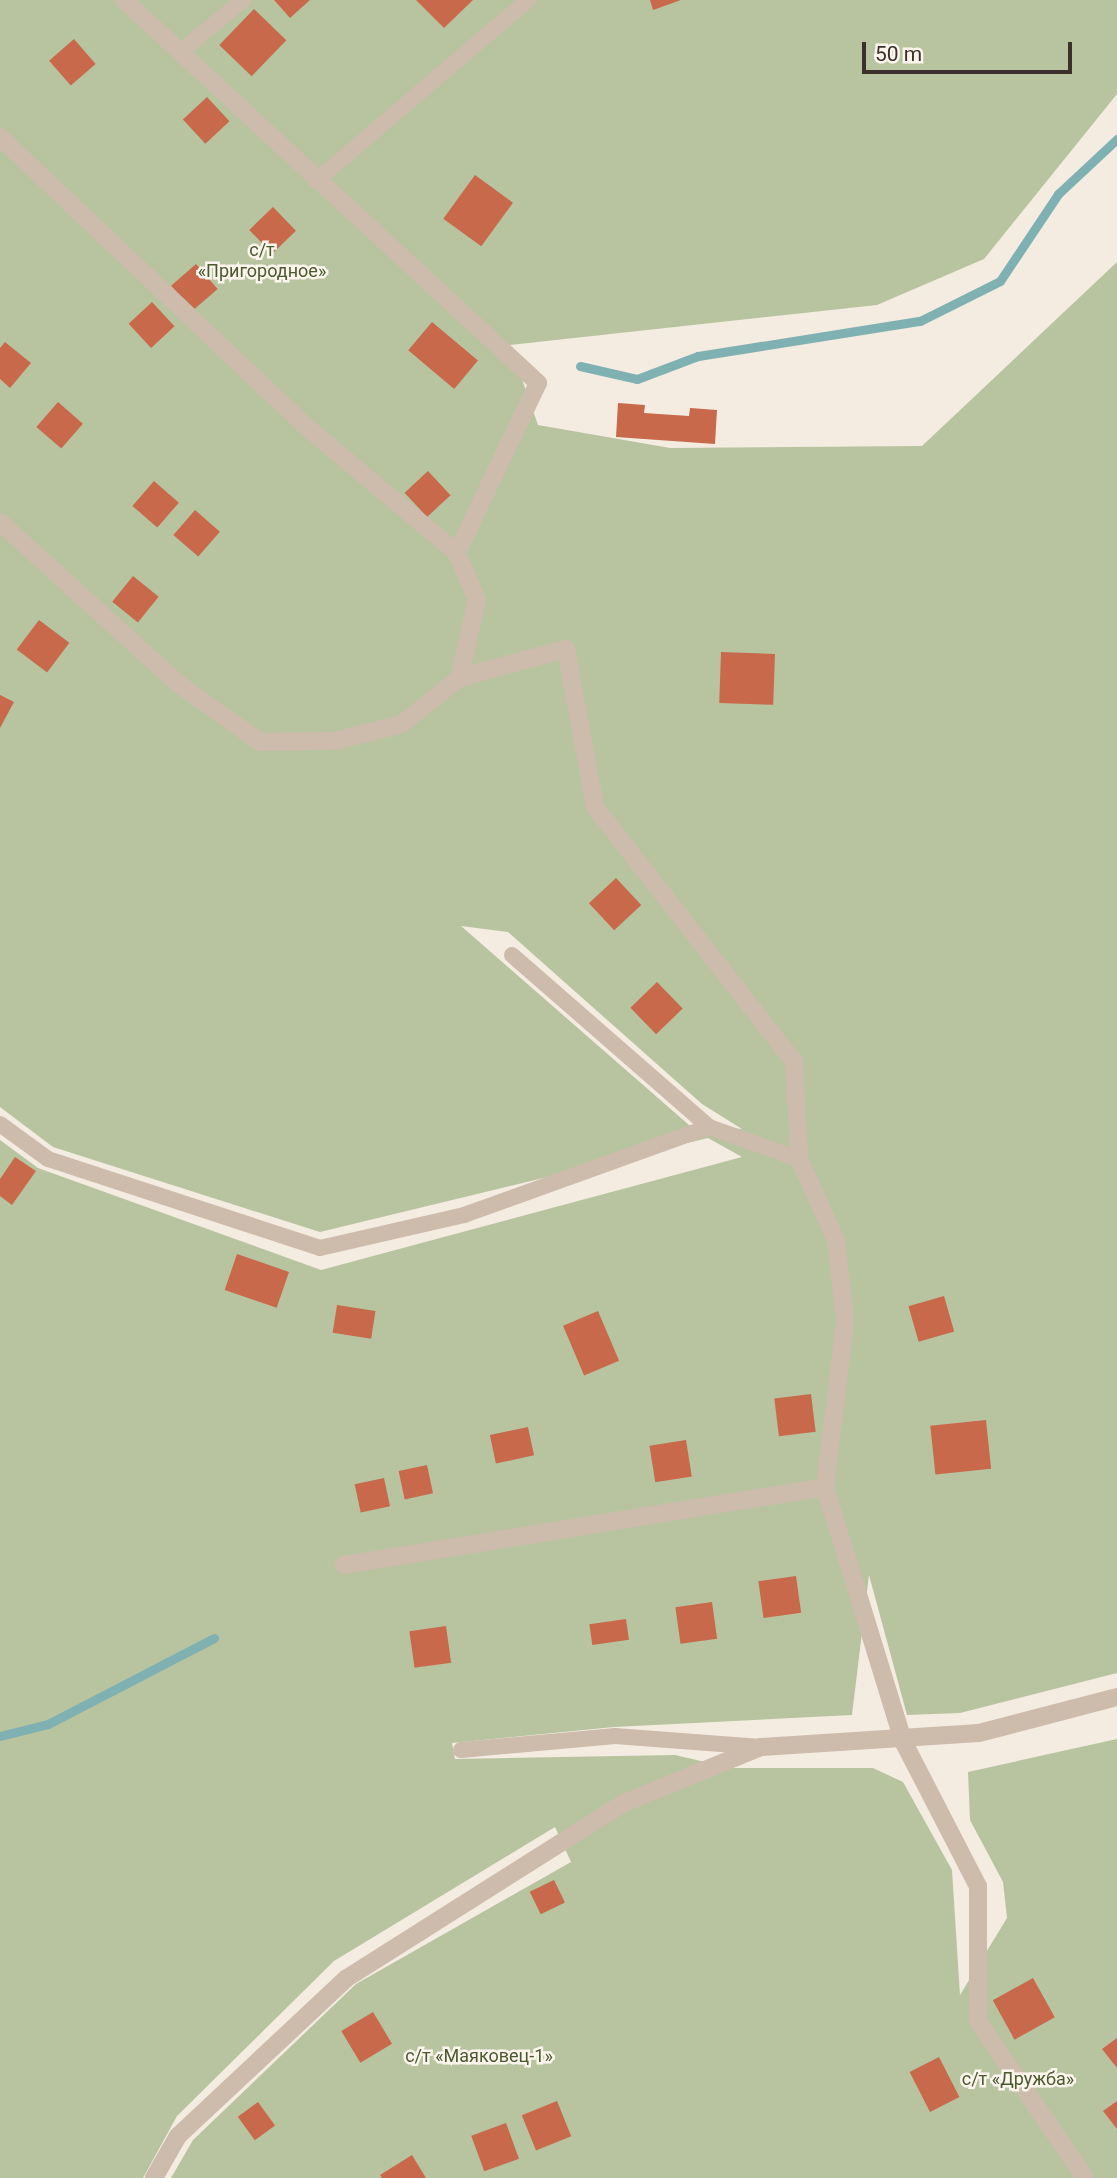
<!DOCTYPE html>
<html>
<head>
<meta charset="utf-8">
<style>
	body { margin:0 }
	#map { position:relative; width:1117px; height:2178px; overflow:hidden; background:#f4ebe1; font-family:Roboto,sans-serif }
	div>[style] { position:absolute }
	.green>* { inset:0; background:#b8c4a0 }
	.stream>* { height:9px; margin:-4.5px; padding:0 4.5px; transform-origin:4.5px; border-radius:4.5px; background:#7fb0b2 }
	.building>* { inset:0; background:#c8694b; transform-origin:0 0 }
	.lane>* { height:16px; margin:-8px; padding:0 8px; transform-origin:8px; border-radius:8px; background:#cdbbac }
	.street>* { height:18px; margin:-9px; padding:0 9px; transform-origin:9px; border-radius:9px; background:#cdbbac }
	span { translate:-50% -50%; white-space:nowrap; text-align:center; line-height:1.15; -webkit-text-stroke:5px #fbf5ee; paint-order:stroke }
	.park-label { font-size:18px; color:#4a5a2e }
	.scale { position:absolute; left:862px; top:42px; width:210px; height:32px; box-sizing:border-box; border:4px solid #3b302b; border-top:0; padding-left:9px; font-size:21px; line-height:24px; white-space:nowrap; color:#3b302b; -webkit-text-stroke:5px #fbf5ee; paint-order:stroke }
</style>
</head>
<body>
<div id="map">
	<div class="green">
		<div style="clip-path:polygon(evenodd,0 0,1117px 0,1117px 94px,984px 259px,877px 305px,510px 345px,538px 425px,670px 448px,922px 446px,1117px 262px,1117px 1673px,960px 1713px,907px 1715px,869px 1575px,852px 1715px,614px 1727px,452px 1743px,455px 1759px,675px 1755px,731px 1768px,873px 1768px,903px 1782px,952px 1870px,960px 1995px,1007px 1918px,1003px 1882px,970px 1820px,968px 1772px,1117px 1739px,1117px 2178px,171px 2178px,193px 2140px,356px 1984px,571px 1862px,555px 1827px,334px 1961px,177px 2116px,143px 2178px,0 2178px,0 1140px,38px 1168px,321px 1270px,742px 1157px,708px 1138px,320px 1232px,53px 1147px,0 1107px,0 0,461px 926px,508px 932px,702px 1104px,742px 1129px,689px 1125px,461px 926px)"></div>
	</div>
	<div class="stream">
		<div style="left:580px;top:366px;width:58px;rotate:12.8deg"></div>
		<div style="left:637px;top:379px;width:65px;rotate:-20.7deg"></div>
		<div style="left:698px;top:356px;width:225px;rotate:-9deg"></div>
		<div style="left:920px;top:321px;width:89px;rotate:-26.6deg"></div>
		<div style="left:1000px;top:281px;width:105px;rotate:-56.3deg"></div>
		<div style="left:1058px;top:194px;width:81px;rotate:-43deg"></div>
		<div style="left:0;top:1736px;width:49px;rotate:-14deg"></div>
		<div style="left:48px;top:1724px;width:187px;rotate:-27.4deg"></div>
	</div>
	<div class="building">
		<div style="clip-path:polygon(274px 0,310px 0,290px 18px)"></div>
		<div style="clip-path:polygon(416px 0,473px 0,444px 28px)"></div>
		<div style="clip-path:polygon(650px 0,681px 0,653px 10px)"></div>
		<div style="left:254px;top:9px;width:45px;height:50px;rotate:44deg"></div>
		<div style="left:74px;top:39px;width:33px;height:33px;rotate:49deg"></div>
		<div style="left:207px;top:97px;width:33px;height:33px;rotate:47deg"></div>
		<div style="left:475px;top:175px;width:47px;height:54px;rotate:36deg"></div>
		<div style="left:273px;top:207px;width:33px;height:33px;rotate:46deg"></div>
		<div style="left:196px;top:264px;width:33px;height:33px;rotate:49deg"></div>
		<div style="left:152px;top:302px;width:33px;height:32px;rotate:47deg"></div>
		<div style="left:432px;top:322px;width:60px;height:37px;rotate:40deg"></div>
		<div style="clip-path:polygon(5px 342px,31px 363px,10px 388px,0 379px,0 348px)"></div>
		<div style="left:58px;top:402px;width:33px;height:33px;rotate:41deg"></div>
		<div style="clip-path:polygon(618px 403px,645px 405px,644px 413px,689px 416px,690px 408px,717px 410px,715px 444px,616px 437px)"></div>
		<div style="left:428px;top:471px;width:33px;height:32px;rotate:47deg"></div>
		<div style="left:154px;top:481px;width:33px;height:33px;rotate:41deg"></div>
		<div style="left:195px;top:510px;width:33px;height:33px;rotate:41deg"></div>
		<div style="left:133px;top:576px;width:33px;height:33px;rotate:39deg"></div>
		<div style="left:39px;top:620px;width:38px;height:37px;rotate:37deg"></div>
		<div style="left:721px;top:652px;width:54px;height:51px;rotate:2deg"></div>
		<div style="clip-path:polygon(0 695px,14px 702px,0 728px)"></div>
		<div style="left:616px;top:878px;width:37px;height:37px;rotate:47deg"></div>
		<div style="left:657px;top:982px;width:37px;height:37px;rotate:46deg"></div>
		<div style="clip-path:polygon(15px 1157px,36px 1171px,12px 1205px,0 1196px,0 1179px)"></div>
		<div style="left:237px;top:1254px;width:55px;height:38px;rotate:19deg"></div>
		<div style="left:944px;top:1296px;width:37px;height:37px;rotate:74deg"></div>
		<div style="left:337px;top:1305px;width:39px;height:28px;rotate:9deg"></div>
		<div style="left:598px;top:1311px;width:54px;height:38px;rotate:67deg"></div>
		<div style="left:811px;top:1394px;width:38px;height:37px;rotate:83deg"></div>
		<div style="left:986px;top:1420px;width:49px;height:56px;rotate:84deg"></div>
		<div style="left:528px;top:1427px;width:29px;height:39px;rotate:78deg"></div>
		<div style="left:686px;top:1440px;width:37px;height:37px;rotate:81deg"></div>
		<div style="left:427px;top:1465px;width:29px;height:29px;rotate:78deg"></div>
		<div style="left:384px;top:1478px;width:29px;height:30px;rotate:78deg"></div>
		<div style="left:796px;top:1576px;width:37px;height:38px;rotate:82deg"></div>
		<div style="left:712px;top:1602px;width:37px;height:37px;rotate:82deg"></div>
		<div style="left:626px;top:1619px;width:21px;height:37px;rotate:82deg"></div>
		<div style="left:446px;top:1626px;width:37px;height:37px;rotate:82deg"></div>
		<div style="left:554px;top:1880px;width:25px;height:27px;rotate:64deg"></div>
		<div style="left:1033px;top:1978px;width:45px;height:46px;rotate:61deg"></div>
		<div style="left:373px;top:2012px;width:37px;height:37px;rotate:59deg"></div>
		<div style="clip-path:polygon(1117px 2038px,1117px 2068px,1102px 2049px)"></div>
		<div style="left:939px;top:2057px;width:45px;height:33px;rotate:63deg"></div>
		<div style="left:557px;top:2101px;width:38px;height:38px;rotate:68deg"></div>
		<div style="clip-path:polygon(1117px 2101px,1117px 2129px,1103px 2111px)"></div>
		<div style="left:258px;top:2102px;width:29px;height:25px;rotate:54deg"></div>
		<div style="left:506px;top:2123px;width:38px;height:37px;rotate:70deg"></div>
		<div style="clip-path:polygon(412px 2155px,426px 2178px,382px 2178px,380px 2175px)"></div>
	</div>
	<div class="lane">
		<div style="left:179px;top:53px;width:83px;rotate:-39.6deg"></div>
		<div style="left:316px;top:181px;width:279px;rotate:-40.5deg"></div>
		<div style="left:512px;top:955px;width:262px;rotate:41.1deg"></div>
		<div style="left:709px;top:1127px;width:96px;rotate:19.6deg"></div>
		<div style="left:0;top:1124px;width:59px;rotate:36.1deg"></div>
		<div style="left:48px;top:1159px;width:286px;rotate:18.1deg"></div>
		<div style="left:320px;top:1248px;width:148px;rotate:-12.9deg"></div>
		<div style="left:464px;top:1215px;width:260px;rotate:-19.8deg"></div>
		<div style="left:461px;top:1750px;width:155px;rotate:-5.2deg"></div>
		<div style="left:615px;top:1736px;width:146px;rotate:4.3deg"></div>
	</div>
	<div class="street">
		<div style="left:124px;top:0;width:564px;rotate:42.77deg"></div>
		<div style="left:538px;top:383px;width:188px;rotate:115.5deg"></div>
		<div style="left:457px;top:553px;width:51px;rotate:66.9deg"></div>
		<div style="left:477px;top:600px;width:80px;rotate:103deg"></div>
		<div style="left:0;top:137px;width:416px;rotate:43.4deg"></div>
		<div style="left:302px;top:423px;width:202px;rotate:40deg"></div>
		<div style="left:0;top:522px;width:243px;rotate:42.2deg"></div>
		<div style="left:180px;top:685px;width:98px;rotate:35.5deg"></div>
		<div style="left:260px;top:742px;width:74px;rotate:-0.8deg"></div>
		<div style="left:334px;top:741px;width:70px;rotate:-14deg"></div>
		<div style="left:402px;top:724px;width:73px;rotate:-38.9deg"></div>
		<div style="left:459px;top:678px;width:111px;rotate:-15.2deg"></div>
		<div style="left:566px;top:649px;width:161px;rotate:79.6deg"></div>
		<div style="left:595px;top:807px;width:323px;rotate:52deg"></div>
		<div style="left:794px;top:1062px;width:97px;rotate:87deg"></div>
		<div style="left:799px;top:1159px;width:89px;rotate:65.4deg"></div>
		<div style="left:836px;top:1240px;width:81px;rotate:83.6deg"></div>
		<div style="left:845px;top:1320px;width:168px;rotate:96.8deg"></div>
		<div style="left:825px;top:1487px;width:266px;rotate:72.9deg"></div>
		<div style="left:903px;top:1741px;width:163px;rotate:62.7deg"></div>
		<div style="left:978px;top:1886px;width:135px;rotate:90deg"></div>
		<div style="left:978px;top:2021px;width:190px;rotate:55.7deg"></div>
		<div style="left:344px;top:1565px;width:487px;rotate:-9.2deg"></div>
		<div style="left:154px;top:2178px;width:48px;rotate:-60.3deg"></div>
		<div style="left:178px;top:2136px;width:231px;rotate:-43.1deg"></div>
		<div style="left:347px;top:1978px;width:328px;rotate:-32.3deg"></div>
		<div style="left:624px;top:1803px;width:148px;rotate:-22.2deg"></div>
		<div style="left:761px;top:1747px;width:218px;rotate:-3.7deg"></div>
		<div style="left:979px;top:1733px;width:143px;rotate:-14.6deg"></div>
	</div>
	<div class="park-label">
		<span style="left:262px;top:261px">с/т<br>«Пригородное»</span>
		<span style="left:479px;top:2056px">с/т «Маяковец-1»</span>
		<span style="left:1018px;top:2079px">с/т «Дружба»</span>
	</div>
	<div class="scale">50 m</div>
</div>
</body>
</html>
